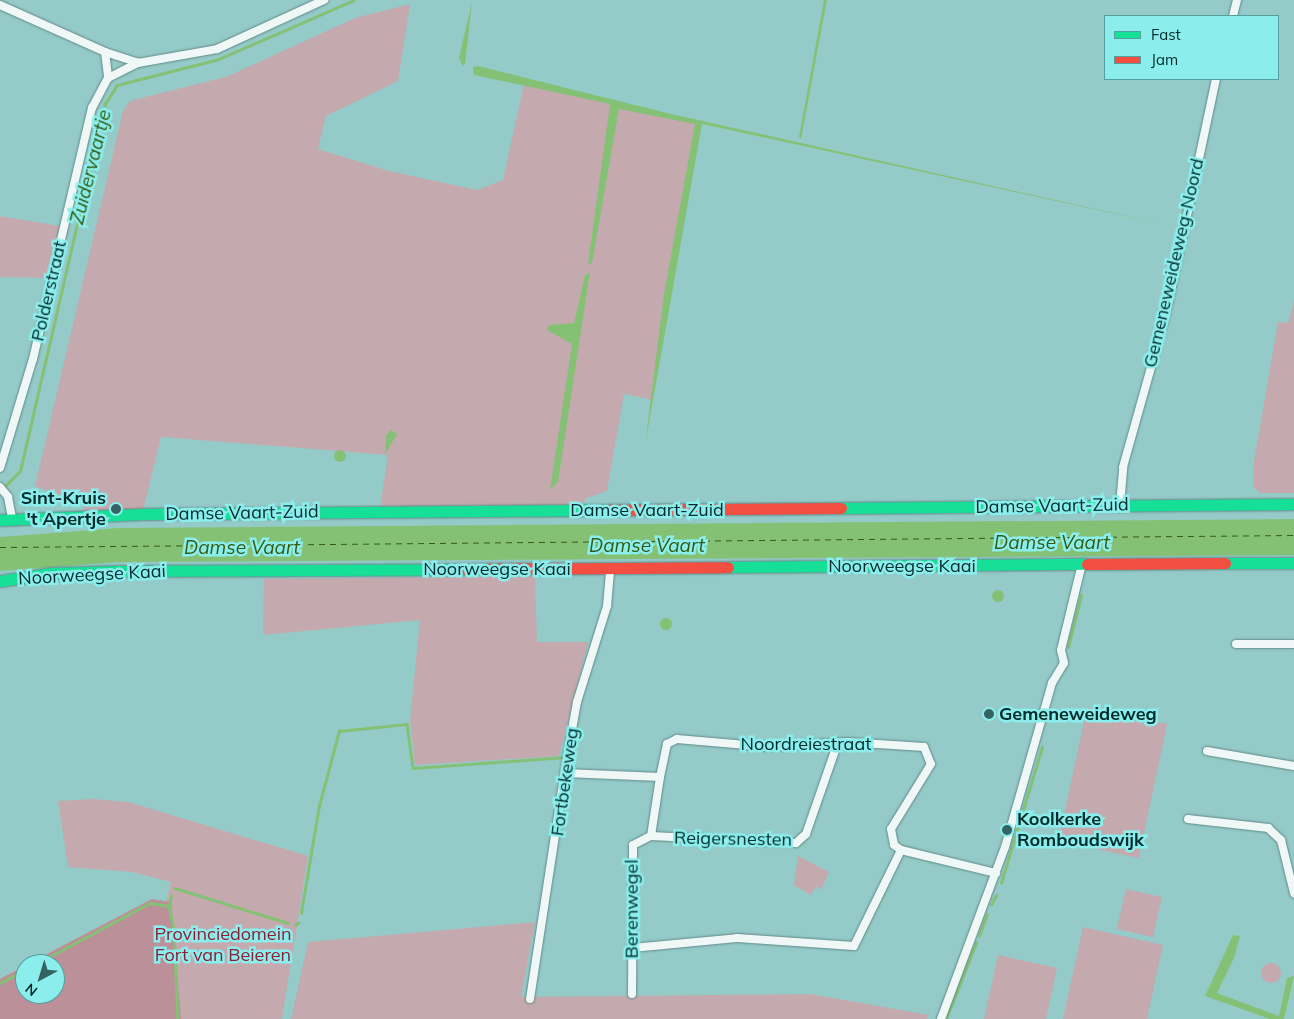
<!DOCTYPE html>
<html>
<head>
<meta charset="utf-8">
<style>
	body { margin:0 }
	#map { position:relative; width:1294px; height:1019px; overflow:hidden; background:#94cac8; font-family:Mulish,sans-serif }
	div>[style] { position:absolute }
	.green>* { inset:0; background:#c4aaae; transform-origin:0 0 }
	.round { border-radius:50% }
	.forest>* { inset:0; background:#bc9099 }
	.water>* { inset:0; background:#85c175 }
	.stream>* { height:2.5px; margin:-1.25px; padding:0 1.25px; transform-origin:1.25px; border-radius:1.25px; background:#85c175 }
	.ferry>* { height:1px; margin-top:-0.5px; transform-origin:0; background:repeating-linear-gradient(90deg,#345b11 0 6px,transparent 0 11px) }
	.roads { filter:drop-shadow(0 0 1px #618a88) drop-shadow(0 0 1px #618a88) }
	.street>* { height:8px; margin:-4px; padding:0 4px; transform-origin:4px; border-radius:4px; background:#eff7f7 }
	.fast>* { height:11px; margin:-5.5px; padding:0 5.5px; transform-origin:5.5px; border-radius:5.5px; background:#16e098 }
	.jam>* { height:11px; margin:-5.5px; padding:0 5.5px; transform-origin:5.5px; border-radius:5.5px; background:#f24e42 }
	.dots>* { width:14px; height:14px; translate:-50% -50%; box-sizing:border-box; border:2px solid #8beeec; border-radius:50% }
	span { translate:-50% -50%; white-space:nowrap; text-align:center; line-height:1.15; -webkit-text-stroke:5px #8beeec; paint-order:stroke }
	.street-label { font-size:18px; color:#002b2b }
	.poi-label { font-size:18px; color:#002b2b; font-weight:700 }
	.right { translate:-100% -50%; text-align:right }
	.left { translate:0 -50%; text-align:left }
	.park-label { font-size:18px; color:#8e1d36 }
	.water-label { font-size:19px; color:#345b11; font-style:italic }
	.legend { position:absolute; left:1104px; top:15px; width:175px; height:65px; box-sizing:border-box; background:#8beeec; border:1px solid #53a09f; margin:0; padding:6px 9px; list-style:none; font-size:15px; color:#002b2b }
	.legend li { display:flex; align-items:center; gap:10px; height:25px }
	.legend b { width:25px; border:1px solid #53a09f }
	.north { position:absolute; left:15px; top:954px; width:50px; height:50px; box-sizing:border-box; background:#8beeec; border:1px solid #53a09f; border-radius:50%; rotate:219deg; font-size:14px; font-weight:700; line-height:20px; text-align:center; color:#002b2b }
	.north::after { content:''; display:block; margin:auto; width:18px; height:22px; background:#346362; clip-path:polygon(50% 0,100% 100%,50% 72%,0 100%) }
</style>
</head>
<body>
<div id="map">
	<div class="green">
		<div style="clip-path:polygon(410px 4px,398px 81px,326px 116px,318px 149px,389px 171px,477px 190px,503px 180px,525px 79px,697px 123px,653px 400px,624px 394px,607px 491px,587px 498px,580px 507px,380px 508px,388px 455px,161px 437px,143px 511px,84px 512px,85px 495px,55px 494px,35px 486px,123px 111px,130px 101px,226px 77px,355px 18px)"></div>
		<div style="clip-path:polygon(0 216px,60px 226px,48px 278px,0 277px)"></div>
		<div style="clip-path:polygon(1294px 301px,1294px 493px,1260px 493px,1253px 486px,1253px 467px,1278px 322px,1288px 323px)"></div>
		<div style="clip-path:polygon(535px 576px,537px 642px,588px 642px,559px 756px,415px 765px,410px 721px,420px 620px,263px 635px,264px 579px)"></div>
		<div style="left:1087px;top:707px;width:82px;height:137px;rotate:12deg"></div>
		<div style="clip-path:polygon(93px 799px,128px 802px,308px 856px,282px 1019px,0 1019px,0 979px,25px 966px,25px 994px,55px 994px,55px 964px,28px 964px,152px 899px,166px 903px,171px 882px,132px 872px,68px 867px,58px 801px)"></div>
		<div style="clip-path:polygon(798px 856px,829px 872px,821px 890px,816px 886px,811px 895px,794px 885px)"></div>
		<div style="left:1126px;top:889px;width:37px;height:41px;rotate:13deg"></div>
		<div style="clip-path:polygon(535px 922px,521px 997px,810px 994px,929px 1015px,927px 1019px,291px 1019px,308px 942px)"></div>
		<div style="clip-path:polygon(1083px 927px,1163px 945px,1147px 1019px,1063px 1019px)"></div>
		<div style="clip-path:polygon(998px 955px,1057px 968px,1046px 1019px,984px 1019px)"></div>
		<div class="round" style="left:1261px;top:963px;width:20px;height:20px"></div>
	</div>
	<div class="forest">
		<div style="clip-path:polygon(152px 899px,171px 902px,181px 1019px,0 1019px,0 979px,25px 966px,25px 994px,55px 994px,55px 964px,28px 964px)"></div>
	</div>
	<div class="water">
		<div style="clip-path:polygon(824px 0,827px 0,801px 139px,799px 137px)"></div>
		<div style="clip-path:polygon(472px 2px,465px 64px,463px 66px,459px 58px)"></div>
		<div style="clip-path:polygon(478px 66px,671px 114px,1176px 227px,702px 124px,645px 445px,664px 294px,695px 124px,619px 109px,592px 263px,588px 264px,610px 104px,474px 75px,473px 67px)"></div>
		<div style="clip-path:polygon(590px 272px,558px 482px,550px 490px,572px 344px,547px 330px,549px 325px,574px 323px,585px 275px)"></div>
		<div style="clip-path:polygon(391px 430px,397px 434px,385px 455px,386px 435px)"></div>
		<div class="round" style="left:334px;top:450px;width:12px;height:12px"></div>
		<div style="clip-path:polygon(1294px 519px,1294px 555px,120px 562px,0 571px,0 537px,119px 528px)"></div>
		<div class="round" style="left:992px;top:590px;width:12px;height:12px"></div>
		<div class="round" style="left:660px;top:618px;width:12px;height:12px"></div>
		<div style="clip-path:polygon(1233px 935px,1240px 936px,1234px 958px,1217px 993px,1279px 1016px,1287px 978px,1294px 976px,1284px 1019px,1270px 1019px,1205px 996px)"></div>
	</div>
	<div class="stream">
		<div style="left:3px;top:488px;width:24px;rotate:-45deg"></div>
		<div style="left:20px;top:471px;width:377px;rotate:-77deg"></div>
		<div style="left:105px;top:104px;width:22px;rotate:-58deg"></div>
		<div style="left:117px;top:85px;width:105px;rotate:-14.3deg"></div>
		<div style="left:219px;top:59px;width:147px;rotate:-23.6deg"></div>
		<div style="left:1068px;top:647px;width:53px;rotate:-75.7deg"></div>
		<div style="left:1001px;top:883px;width:142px;rotate:-73.2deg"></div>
		<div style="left:175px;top:888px;width:118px;rotate:17.2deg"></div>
		<div style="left:991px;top:905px;width:11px;rotate:-63deg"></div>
		<div style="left:169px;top:906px;width:10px;rotate:-79deg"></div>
		<div style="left:301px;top:913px;width:109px;rotate:-80.5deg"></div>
		<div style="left:319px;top:806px;width:78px;rotate:-75.1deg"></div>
		<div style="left:339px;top:731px;width:68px;rotate:-5.9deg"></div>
		<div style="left:407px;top:724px;width:44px;rotate:82.2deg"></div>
		<div style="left:413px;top:768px;width:152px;rotate:-4.1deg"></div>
		<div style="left:295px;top:925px;width:4px;rotate:-34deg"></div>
		<div style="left:979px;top:936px;width:23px;rotate:-70deg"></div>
		<div style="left:36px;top:964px;width:129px;rotate:-28.2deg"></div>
		<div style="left:150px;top:903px;width:19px;rotate:9deg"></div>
		<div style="left:169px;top:906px;width:24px;rotate:78deg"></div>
		<div style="left:174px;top:929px;width:90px;rotate:87.5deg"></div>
		<div style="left:0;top:983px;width:28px;rotate:-27deg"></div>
		<div style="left:946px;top:1019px;width:82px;rotate:-68.5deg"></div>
	</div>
	<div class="ferry">
		<div style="left:0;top:547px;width:1294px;rotate:-0.53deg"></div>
	</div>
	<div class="roads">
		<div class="street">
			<div style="left:0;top:5px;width:115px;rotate:24.1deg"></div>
			<div style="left:105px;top:52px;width:26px;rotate:83deg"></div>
			<div style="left:1233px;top:16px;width:16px;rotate:-76deg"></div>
			<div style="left:105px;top:52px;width:35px;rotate:18deg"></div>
			<div style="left:0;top:468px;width:114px;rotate:-73.2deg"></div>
			<div style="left:33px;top:359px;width:258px;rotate:-76.8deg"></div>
			<div style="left:92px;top:108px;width:34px;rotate:-62deg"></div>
			<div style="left:108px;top:78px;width:34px;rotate:-27deg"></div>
			<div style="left:138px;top:63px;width:80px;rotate:-10deg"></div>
			<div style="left:217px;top:49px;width:118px;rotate:-24.6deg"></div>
			<div style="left:0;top:487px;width:13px;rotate:51deg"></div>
			<div style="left:8px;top:497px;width:21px;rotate:79deg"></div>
			<div style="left:1120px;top:505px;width:38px;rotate:-85deg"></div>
			<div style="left:1123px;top:467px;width:159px;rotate:-74.3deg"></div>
			<div style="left:1166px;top:314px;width:240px;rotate:-78deg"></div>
			<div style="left:1236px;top:644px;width:58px"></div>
			<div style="left:1207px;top:751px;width:88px;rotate:9.8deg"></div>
			<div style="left:565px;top:773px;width:95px;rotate:2.4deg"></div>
			<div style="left:660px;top:777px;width:34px;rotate:-78deg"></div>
			<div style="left:667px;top:744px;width:11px;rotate:-27deg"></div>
			<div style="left:677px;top:739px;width:93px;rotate:4.9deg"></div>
			<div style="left:770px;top:747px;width:77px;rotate:-3.7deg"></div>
			<div style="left:847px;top:742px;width:77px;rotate:3.7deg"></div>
			<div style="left:924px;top:747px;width:18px;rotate:68deg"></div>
			<div style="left:931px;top:764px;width:76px;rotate:121.6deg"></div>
			<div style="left:891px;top:829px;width:16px;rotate:79deg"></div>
			<div style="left:894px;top:845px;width:9px;rotate:36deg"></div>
			<div style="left:901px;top:850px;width:98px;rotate:13.6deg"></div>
			<div style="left:1188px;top:819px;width:81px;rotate:6.4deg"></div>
			<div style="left:1268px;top:828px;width:18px;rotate:43deg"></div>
			<div style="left:1281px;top:840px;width:55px;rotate:76.2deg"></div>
			<div style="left:651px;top:836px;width:145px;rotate:2.8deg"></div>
			<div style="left:796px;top:843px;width:13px;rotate:-42deg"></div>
			<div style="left:806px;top:834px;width:97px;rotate:-70.8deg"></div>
			<div style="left:632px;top:948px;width:105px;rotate:-5.4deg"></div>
			<div style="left:737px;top:938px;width:117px;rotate:3.9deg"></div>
			<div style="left:854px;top:946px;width:107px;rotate:-63.9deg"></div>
			<div style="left:632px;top:994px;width:149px;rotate:-89.6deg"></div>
			<div style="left:633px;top:845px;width:20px;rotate:-27deg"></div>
			<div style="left:651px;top:836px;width:60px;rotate:-81.3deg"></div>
			<div style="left:530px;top:999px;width:245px;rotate:-81.3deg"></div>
			<div style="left:567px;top:757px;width:56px;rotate:-79.7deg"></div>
			<div style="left:577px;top:702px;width:101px;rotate:-72.6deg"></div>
			<div style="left:607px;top:606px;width:38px;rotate:-85deg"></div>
			<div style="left:941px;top:1019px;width:184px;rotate:-69.6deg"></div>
			<div style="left:1005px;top:847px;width:171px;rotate:-74deg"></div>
			<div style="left:1052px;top:683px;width:23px;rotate:-59deg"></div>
			<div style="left:1064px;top:663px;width:13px;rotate:-103deg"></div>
			<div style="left:1061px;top:650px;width:89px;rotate:-76.3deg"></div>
		</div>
		<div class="fast">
			<div style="left:841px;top:508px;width:453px;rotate:-0.5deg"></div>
			<div style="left:0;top:520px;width:142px;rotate:-2.4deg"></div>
			<div style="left:142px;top:514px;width:457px;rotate:-0.5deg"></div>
			<div style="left:1225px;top:563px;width:69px"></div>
			<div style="left:728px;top:567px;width:359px;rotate:-0.5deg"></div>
			<div style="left:0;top:581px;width:52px;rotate:-8.9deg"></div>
			<div style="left:51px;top:573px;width:69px;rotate:-1.7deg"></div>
			<div style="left:120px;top:571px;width:346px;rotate:-0.3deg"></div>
		</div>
		<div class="jam">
			<div style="left:599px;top:510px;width:242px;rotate:-0.5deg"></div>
			<div style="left:1087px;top:564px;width:138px;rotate:-0.4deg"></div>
			<div style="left:466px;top:569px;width:262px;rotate:-0.4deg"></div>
		</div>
	</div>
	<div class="dots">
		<div style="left:116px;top:509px;background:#346362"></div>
		<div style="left:989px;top:714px;background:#346362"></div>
		<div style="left:1007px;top:830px;background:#346362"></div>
	</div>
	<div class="street-label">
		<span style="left:1174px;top:263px;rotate:-77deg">Gemeneweideweg-Noord</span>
		<span style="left:49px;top:291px;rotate:-77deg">Polderstraat</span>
		<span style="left:1052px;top:506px;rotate:-1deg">Damse Vaart-Zuid</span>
		<span style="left:647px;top:510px">Damse Vaart-Zuid</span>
		<span style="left:242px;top:513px;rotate:-1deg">Damse Vaart-Zuid</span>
		<span style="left:902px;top:566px">Noorweegse Kaai</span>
		<span style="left:497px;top:569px">Noorweegse Kaai</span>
		<span style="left:92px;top:575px;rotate:-3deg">Noorweegse Kaai</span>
		<span style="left:806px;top:744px">Noordreiestraat</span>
		<span style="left:565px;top:782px;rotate:-82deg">Fortbekeweg</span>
		<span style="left:733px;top:839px;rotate:1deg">Reigersnesten</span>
		<span style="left:632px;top:909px;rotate:-90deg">Berenwegel</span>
	</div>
	<div class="poi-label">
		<span class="right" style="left:106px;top:509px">Sint-Kruis<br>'t Apertje</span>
		<span class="left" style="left:999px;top:714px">Gemeneweideweg</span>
		<span class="left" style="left:1017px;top:830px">Koolkerke<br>Romboudswijk</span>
	</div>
	<div class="park-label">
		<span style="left:223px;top:945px">Provinciedomein<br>Fort van Beieren</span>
	</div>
	<div class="water-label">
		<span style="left:91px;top:167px;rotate:-76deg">Zuidervaartje</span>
		<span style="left:1052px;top:543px">Damse Vaart</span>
		<span style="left:647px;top:546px">Damse Vaart</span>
		<span style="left:242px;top:548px">Damse Vaart</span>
	</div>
	<ul class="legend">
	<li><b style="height:6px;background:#16e098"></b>Fast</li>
	<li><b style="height:6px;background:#f24e42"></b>Jam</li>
	</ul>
	<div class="north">N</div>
</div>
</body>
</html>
